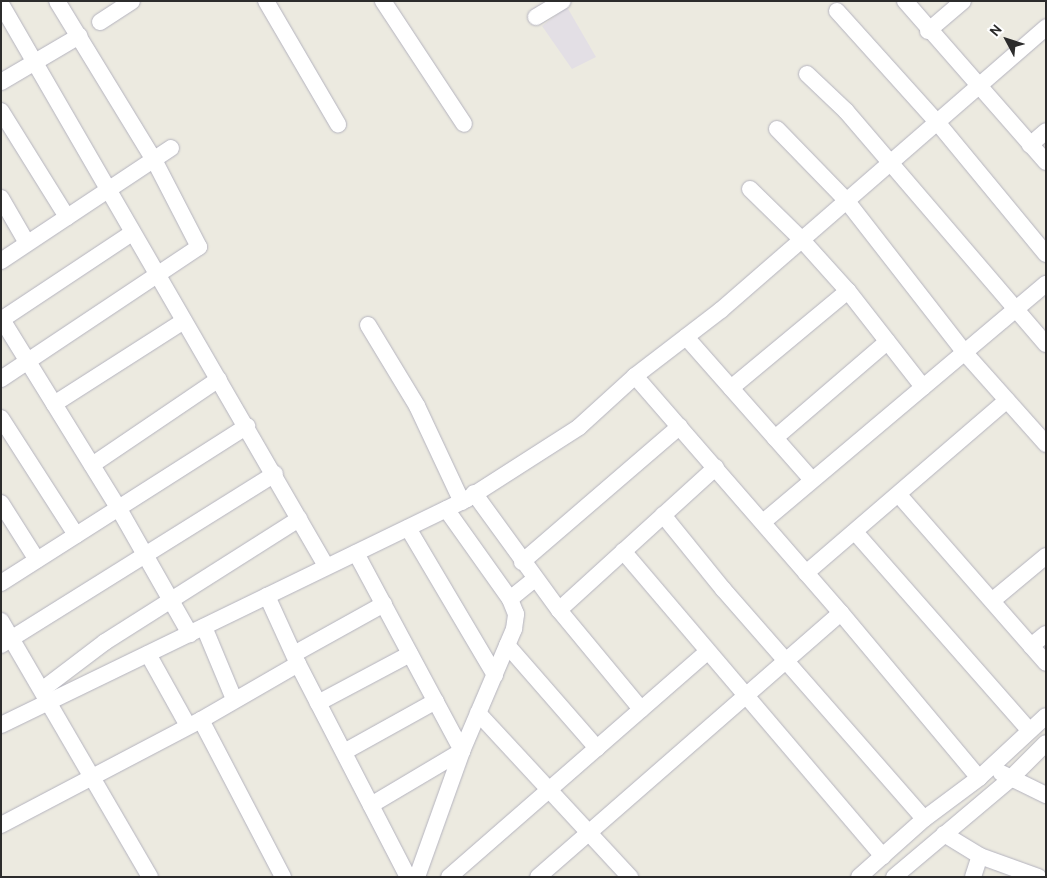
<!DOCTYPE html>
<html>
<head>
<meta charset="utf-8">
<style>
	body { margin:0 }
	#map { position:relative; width:1047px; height:878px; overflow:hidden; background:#eceae0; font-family:Cabin,sans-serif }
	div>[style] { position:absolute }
	.industrial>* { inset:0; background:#e3dfe5 }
	.roads { filter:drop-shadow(0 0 1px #b4b3be) drop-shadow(0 0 1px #b4b3be) }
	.minor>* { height:16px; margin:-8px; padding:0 8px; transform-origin:8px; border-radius:8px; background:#fff }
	span { translate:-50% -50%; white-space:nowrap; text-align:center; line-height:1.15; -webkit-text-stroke:4px #fff; paint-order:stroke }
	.frame { position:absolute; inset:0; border:2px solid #2c2c2c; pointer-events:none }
	.north { position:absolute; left:982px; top:15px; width:50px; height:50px; -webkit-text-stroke:4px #fff; paint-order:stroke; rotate:310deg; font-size:14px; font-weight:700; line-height:20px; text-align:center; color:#2c2c2c }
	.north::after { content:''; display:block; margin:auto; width:18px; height:22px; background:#2c2c2c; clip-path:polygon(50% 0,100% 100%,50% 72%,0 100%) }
</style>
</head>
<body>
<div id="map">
	<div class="industrial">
		<div style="clip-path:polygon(567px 7px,596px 57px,572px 69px,542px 26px)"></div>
	</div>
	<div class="roads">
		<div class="minor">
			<div style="left:266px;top:1px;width:143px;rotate:59.7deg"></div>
			<div style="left:383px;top:1px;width:147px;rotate:56.6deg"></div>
			<div style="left:905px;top:1px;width:214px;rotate:48.8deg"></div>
			<div style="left:1px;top:4px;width:649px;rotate:59.96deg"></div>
			<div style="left:837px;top:11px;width:149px;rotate:48deg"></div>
			<div style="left:937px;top:122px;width:171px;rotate:50.5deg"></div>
			<div style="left:536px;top:17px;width:31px;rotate:-31deg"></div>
			<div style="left:100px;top:22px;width:38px;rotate:-33deg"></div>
			<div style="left:928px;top:31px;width:46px;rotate:-40.6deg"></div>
			<div style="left:807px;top:74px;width:54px;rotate:43.5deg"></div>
			<div style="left:846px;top:111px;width:307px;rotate:49.4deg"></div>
			<div style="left:1px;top:82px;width:91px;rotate:-30.5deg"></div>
			<div style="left:1px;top:111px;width:125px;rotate:58.1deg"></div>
			<div style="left:777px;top:129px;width:99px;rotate:45.8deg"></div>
			<div style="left:846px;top:200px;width:194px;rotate:52.1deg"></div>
			<div style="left:965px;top:353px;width:122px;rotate:48.3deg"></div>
			<div style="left:1030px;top:145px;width:21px;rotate:-41deg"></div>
			<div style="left:750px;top:189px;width:73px;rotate:44.4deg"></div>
			<div style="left:802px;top:240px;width:69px;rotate:48deg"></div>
			<div style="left:848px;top:291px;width:122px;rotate:52deg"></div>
			<div style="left:1px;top:198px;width:52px;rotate:60deg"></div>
			<div style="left:1px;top:261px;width:204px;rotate:-33.6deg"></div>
			<div style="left:1px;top:318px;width:225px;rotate:58.3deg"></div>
			<div style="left:119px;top:509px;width:144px;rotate:60.4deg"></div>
			<div style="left:1px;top:320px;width:157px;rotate:-33.6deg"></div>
			<div style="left:368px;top:325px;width:95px;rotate:58.8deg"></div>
			<div style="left:417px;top:406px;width:106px;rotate:64.9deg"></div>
			<div style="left:686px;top:337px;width:189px;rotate:48.6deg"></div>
			<div style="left:635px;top:376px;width:314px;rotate:49deg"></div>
			<div style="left:841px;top:613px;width:215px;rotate:50.1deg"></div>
			<div style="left:1px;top:379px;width:238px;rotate:-33.7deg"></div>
			<div style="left:199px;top:247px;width:98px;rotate:-117.3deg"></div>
			<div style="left:154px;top:160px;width:186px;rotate:-121.4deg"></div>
			<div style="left:731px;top:388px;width:152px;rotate:-39.7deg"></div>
			<div style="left:54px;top:404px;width:154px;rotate:-32.6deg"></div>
			<div style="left:1px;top:418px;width:139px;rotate:57.3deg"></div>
			<div style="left:775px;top:438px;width:148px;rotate:-40.6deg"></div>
			<div style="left:92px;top:465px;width:153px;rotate:-34.1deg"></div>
			<div style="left:474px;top:493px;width:145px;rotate:54deg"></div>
			<div style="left:559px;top:610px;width:129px;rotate:50.4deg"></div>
			<div style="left:899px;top:495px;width:223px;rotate:48.8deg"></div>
			<div style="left:1px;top:503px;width:67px;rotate:57.7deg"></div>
			<div style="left:663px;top:515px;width:95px;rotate:51deg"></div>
			<div style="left:723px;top:589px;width:305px;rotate:48.8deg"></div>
			<div style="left:763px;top:522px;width:370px;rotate:-40.1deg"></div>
			<div style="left:408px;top:528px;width:171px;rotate:59.4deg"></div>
			<div style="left:855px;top:532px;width:264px;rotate:48.7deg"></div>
			<div style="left:623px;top:551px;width:401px;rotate:49.6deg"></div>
			<div style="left:356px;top:553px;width:225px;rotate:61.8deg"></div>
			<div style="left:462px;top:751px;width:106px;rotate:149.3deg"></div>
			<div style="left:522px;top:562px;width:208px;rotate:-40.7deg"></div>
			<div style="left:806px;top:573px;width:265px;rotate:-40.7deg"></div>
			<div style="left:1px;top:583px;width:292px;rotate:-32.5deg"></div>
			<div style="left:510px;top:599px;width:32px;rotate:-39deg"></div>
			<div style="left:993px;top:600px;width:69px;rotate:-39.7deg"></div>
			<div style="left:559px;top:610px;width:212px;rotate:-42.3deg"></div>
			<div style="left:1px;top:621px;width:296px;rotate:59.8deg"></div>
			<div style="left:204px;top:627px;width:78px;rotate:67.4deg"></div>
			<div style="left:1px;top:645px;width:323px;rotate:-32deg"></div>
			<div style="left:507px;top:645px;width:137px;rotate:48.9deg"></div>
			<div style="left:1031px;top:646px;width:19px;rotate:-39deg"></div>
			<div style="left:148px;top:654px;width:82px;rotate:60.9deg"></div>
			<div style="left:294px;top:654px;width:103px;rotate:-29.1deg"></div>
			<div style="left:298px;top:664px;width:240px;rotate:62.7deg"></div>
			<div style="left:43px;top:689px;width:78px;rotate:-37.2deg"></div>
			<div style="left:105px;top:642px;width:230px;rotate:-32.4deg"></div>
			<div style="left:318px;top:703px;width:104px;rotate:-28deg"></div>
			<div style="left:478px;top:713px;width:224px;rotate:47.2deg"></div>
			<div style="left:201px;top:720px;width:177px;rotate:62.4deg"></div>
			<div style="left:1px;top:725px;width:518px;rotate:-25.87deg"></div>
			<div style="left:467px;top:499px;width:133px;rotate:-32.7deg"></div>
			<div style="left:579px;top:427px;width:76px;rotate:-42.3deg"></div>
			<div style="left:635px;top:376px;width:108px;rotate:-37.5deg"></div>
			<div style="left:721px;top:310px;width:431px;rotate:-41deg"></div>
			<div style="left:344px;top:752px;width:105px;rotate:-29deg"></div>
			<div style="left:1001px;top:773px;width:50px;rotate:26.1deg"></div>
			<div style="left:1px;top:825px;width:226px;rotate:-27.7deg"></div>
			<div style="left:201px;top:720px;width:112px;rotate:-30deg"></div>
			<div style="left:298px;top:664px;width:75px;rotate:-114.5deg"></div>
			<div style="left:944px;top:834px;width:42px;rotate:31.4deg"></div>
			<div style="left:980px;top:856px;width:62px;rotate:19.9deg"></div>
			<div style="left:417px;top:877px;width:134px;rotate:-70.3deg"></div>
			<div style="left:462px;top:751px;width:133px;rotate:-66.9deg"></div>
			<div style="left:514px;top:629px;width:15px;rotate:-82deg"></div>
			<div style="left:516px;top:614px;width:16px;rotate:-112deg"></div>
			<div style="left:510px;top:599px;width:110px;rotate:-125.4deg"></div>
			<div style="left:449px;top:877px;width:342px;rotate:-41.1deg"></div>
			<div style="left:538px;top:877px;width:402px;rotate:-41.1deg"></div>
			<div style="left:859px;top:877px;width:87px;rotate:-41.7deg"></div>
			<div style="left:924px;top:819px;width:69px;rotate:-36.7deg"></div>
			<div style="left:979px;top:778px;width:91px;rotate:-42.8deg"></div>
			<div style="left:894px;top:877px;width:150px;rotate:-40.1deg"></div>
			<div style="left:1009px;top:780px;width:52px;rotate:-45deg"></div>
			<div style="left:973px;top:877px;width:22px;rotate:-72deg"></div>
		</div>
	</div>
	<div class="frame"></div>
	<div class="north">N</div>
</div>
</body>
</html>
